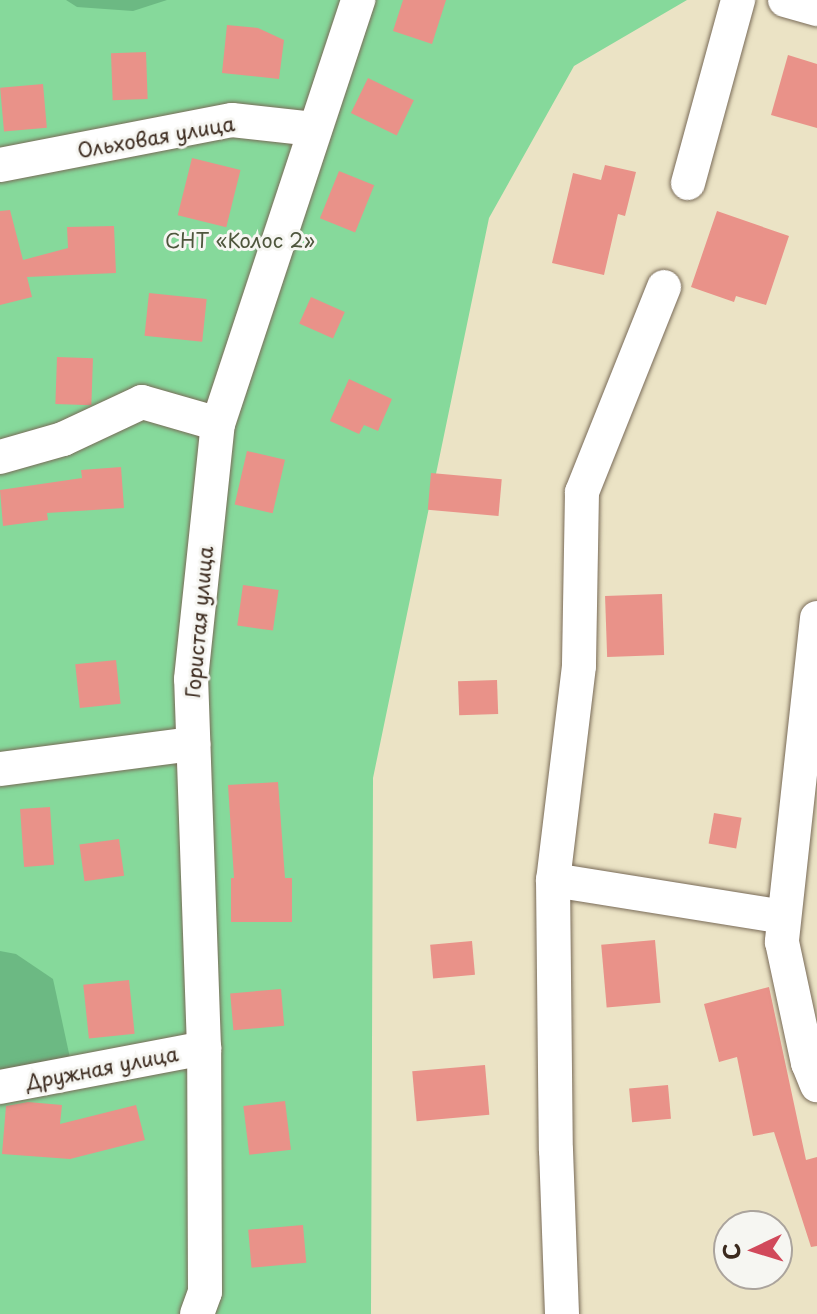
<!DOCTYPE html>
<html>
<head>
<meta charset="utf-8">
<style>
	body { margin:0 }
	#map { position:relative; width:817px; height:1314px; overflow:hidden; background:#ebe3c5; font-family:"Playpen Sans",sans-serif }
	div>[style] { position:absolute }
	.green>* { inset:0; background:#86d99b }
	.forest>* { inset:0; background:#6cb983 }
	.building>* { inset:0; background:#e99289; transform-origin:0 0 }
	.roads { filter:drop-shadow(0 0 2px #796b58) drop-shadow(0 0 2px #796b58) }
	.street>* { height:34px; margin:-17px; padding:0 17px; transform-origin:17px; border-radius:17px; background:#fff }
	span { translate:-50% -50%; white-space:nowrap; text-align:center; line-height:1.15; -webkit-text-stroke:6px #f6f6f2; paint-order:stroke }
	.street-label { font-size:20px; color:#3b2a1e }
	.park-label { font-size:20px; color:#4e563d }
	.north { position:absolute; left:713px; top:1210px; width:80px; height:80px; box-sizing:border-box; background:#f6f6f2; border:2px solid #aba49d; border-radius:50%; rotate:266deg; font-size:22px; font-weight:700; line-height:32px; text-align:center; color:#3b2a1e }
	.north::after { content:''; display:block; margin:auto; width:28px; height:36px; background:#d1495b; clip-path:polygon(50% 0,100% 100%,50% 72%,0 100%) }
</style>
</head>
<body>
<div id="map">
	<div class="green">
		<div style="clip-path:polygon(0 0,687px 0,574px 66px,489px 218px,373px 778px,371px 1314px,0 1314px)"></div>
	</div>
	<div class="forest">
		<div style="clip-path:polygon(66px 0,167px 0,133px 11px,77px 7px)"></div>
		<div style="clip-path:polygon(0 951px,16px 954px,53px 979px,70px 1058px,0 1071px)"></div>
	</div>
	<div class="building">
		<div style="clip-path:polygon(403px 0,446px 0,432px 44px,393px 31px)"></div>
		<div style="clip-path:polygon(227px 25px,258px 28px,284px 40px,279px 79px,222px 73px)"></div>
		<div style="left:146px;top:52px;width:47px;height:35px;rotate:88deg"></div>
		<div style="clip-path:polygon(788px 55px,817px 64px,817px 128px,771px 115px)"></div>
		<div style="left:368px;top:78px;width:51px;height:39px;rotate:26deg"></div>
		<div style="left:43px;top:84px;width:44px;height:43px;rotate:85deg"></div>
		<div style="left:192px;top:158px;width:50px;height:59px;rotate:14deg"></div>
		<div style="clip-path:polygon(605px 165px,636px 172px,625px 216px,618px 214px,604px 275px,552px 263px,573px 173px,601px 180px)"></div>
		<div style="left:339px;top:171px;width:38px;height:51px;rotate:22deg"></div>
		<div style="clip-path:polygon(10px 210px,23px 260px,68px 248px,67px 227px,114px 226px,116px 273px,27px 277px,32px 297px,0 305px,0 211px)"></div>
		<div style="clip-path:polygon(717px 211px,789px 236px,766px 305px,736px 296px,734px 302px,691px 287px)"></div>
		<div style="left:149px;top:293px;width:58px;height:43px;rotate:6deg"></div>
		<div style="left:311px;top:297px;width:37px;height:29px;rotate:24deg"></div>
		<div style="left:57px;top:357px;width:36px;height:47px;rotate:2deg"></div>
		<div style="clip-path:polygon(349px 379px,392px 399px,378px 431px,364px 425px,359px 434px,330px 421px)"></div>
		<div style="left:247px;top:451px;width:39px;height:55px;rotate:13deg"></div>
		<div style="clip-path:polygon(121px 467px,124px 508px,47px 513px,48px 520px,3px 526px,0 490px,82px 478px,81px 470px)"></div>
		<div style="left:431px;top:473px;width:71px;height:37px;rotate:5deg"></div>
		<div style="left:243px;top:585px;width:36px;height:41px;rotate:8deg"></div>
		<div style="left:662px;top:594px;width:61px;height:57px;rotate:88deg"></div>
		<div style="left:116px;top:660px;width:44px;height:41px;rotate:84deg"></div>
		<div style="left:497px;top:680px;width:34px;height:39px;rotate:88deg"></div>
		<div style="clip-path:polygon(278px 782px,285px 878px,292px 878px,292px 922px,231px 922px,231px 878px,234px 878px,228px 785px)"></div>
		<div style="left:50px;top:807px;width:58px;height:30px;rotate:86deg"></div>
		<div style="left:714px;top:813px;width:28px;height:31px;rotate:10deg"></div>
		<div style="left:119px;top:839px;width:37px;height:40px;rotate:82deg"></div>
		<div style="left:655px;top:940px;width:63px;height:54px;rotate:85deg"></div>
		<div style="left:472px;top:941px;width:34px;height:42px;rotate:85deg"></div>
		<div style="left:129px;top:980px;width:54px;height:46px;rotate:84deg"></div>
		<div style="clip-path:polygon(769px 987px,806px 1160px,817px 1157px,817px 1246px,811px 1247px,774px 1132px,753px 1136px,737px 1057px,719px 1062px,704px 1004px)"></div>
		<div style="left:281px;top:989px;width:37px;height:51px;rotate:85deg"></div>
		<div style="left:485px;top:1065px;width:50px;height:73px;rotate:85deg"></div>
		<div style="left:668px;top:1085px;width:34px;height:39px;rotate:85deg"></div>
		<div style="left:285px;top:1101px;width:49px;height:42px;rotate:83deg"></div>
		<div style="clip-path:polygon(28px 1102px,62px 1105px,60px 1124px,136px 1105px,145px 1140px,70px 1159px,2px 1154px,6px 1106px)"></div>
		<div style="left:303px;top:1225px;width:38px;height:55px;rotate:85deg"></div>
	</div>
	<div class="roads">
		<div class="street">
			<div style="left:785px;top:0;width:33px;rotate:16deg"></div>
			<div style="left:0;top:165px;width:236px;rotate:-11deg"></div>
			<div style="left:232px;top:120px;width:82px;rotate:6.3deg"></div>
			<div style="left:688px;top:183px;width:190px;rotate:-74.7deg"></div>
			<div style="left:664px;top:287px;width:221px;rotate:111.8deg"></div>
			<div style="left:582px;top:492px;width:174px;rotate:91deg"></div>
			<div style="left:579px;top:666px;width:216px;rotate:96.9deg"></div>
			<div style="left:553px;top:880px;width:233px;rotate:9.1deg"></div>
			<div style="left:0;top:457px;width:66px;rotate:-15.9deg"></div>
			<div style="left:63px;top:439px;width:87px;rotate:-25.1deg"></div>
			<div style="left:142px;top:402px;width:79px;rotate:16.1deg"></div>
			<div style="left:817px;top:618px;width:326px;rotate:96.2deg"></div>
			<div style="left:782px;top:942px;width:124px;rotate:77.9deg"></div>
			<div style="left:808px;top:1063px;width:24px;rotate:68deg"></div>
			<div style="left:0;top:769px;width:195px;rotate:-7.4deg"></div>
			<div style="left:553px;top:880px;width:270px;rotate:89.4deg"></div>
			<div style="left:556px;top:1150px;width:164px;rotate:87.9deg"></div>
			<div style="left:0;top:1087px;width:208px;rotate:-10.8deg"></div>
			<div style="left:197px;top:1314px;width:23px;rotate:-70deg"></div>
			<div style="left:205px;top:1292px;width:244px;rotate:-90.2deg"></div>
			<div style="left:204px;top:1048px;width:369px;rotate:-92deg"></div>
			<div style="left:191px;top:679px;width:256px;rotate:-84deg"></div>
			<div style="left:218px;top:424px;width:447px;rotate:-71.7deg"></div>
		</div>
	</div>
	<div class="street-label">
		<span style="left:156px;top:137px;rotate:-10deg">Ольховая улица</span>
		<span style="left:199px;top:622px;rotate:-85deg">Гористая улица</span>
		<span style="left:102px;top:1068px;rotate:-11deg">Дружная улица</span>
	</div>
	<div class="park-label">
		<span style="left:240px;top:240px">СНТ «Колос 2»</span>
	</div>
	<div class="north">С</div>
</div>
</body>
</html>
